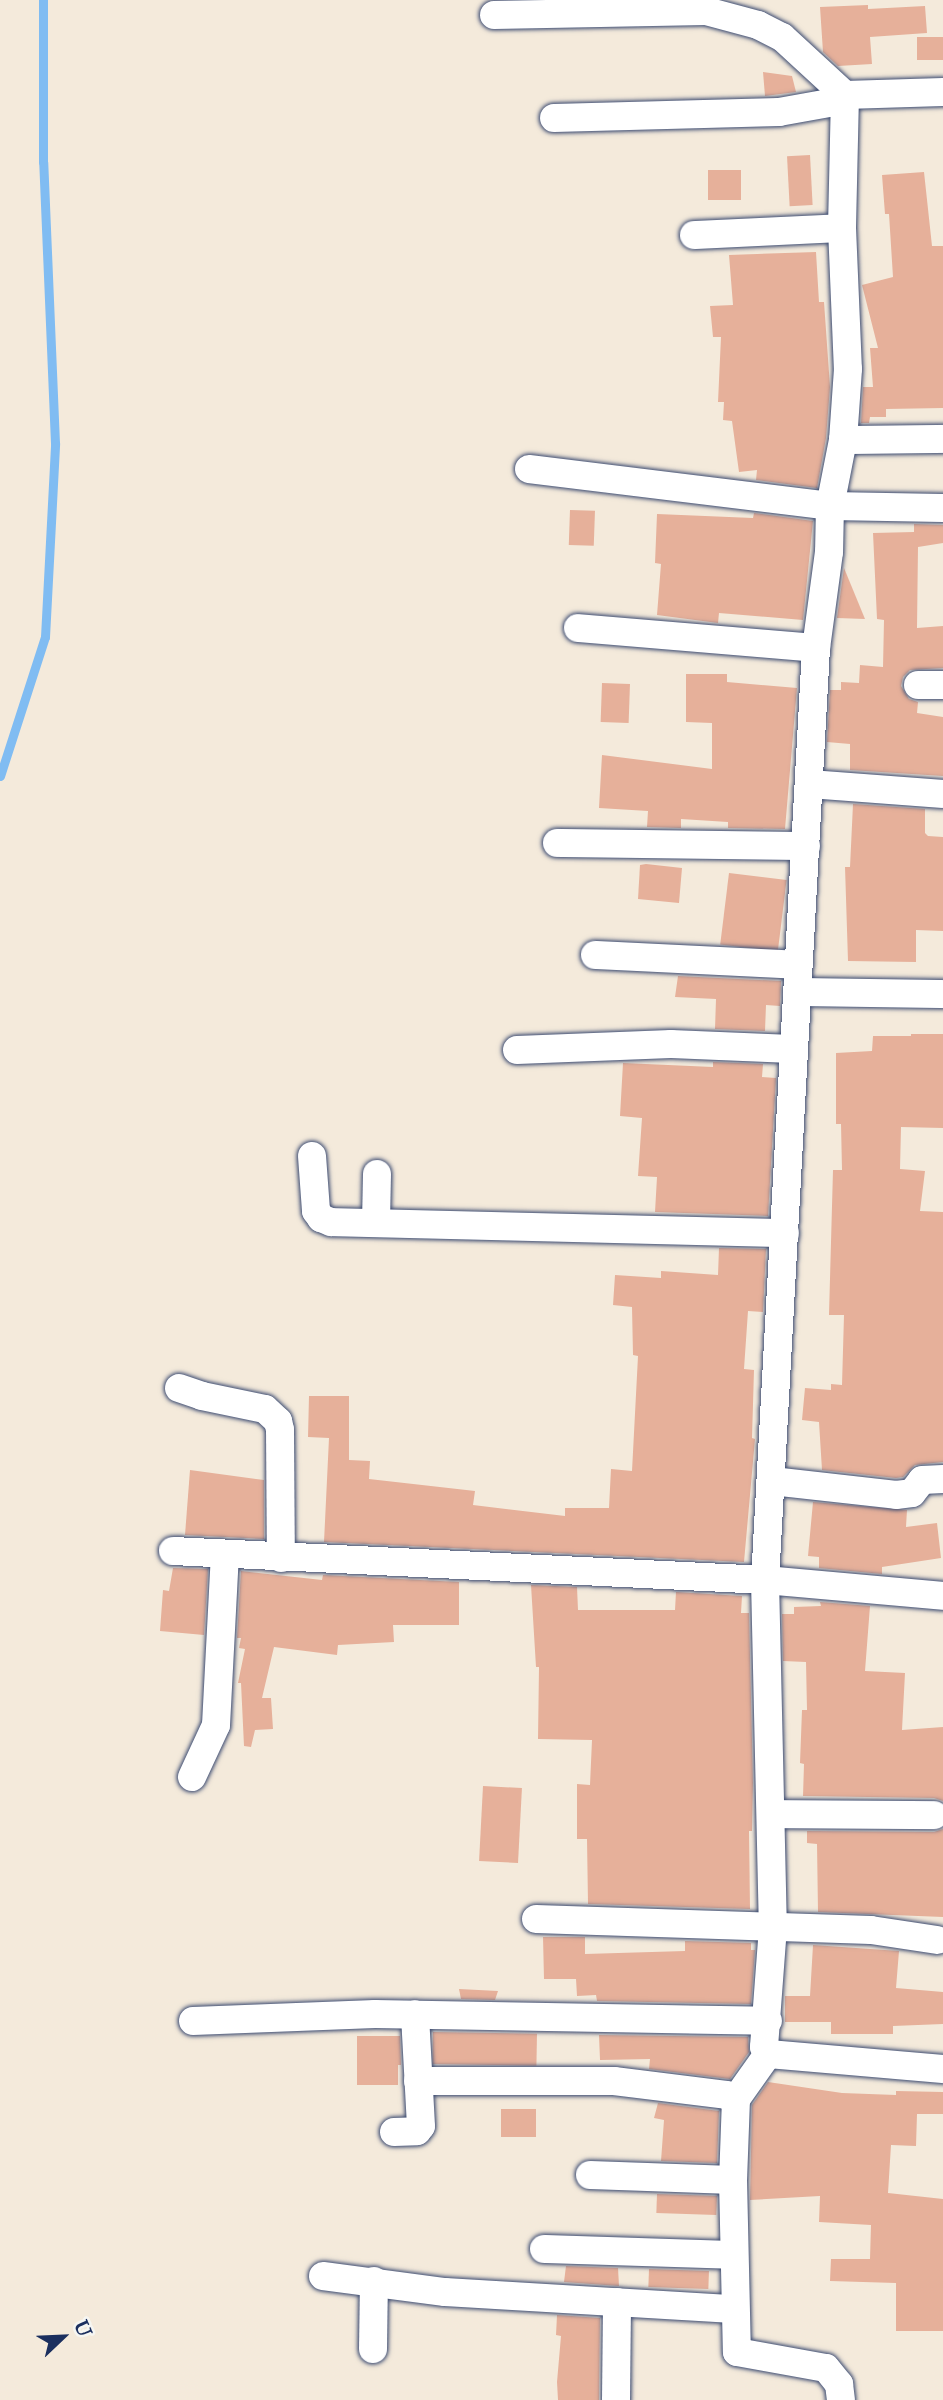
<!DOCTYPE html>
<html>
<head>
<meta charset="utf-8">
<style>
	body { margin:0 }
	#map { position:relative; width:943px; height:2400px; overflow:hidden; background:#f4eadb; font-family:"IM FELL Double Pica",serif }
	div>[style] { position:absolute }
	.stream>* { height:9px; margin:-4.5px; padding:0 4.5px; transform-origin:4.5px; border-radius:4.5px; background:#80bcf2 }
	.building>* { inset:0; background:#e6b09a; transform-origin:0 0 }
	.roads { filter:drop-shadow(0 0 2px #3c4b71) drop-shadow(0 0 2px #3c4b71) }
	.minor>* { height:28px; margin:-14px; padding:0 14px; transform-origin:14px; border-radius:14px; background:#fff }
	span { translate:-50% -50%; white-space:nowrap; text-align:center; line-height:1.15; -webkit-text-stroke:6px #f6f6f2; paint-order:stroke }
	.north { position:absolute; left:28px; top:2302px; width:70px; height:70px; -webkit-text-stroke:5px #f6f6f2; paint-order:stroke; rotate:67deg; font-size:19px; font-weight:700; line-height:28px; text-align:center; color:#1b2f5e }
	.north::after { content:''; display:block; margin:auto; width:24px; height:32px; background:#1b2f5e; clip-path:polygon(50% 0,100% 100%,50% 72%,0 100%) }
</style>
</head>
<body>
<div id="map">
	<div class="stream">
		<div style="left:0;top:776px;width:146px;rotate:-72.1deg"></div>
		<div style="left:45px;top:637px;width:194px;rotate:-87deg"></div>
		<div style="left:55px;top:443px;width:281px;rotate:-92.4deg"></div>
		<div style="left:43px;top:162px;width:162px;rotate:-90deg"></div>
	</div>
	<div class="building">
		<div style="clip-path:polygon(868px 5px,868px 9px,925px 6px,927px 33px,870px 37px,872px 64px,838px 66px,823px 52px,820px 7px)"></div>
		<div style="left:943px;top:37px;width:23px;height:26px;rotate:90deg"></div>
		<div style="clip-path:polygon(763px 72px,792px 76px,796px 92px,765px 96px)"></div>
		<div style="left:810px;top:155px;width:50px;height:23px;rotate:87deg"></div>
		<div style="left:741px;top:170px;width:30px;height:33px;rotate:90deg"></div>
		<div style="clip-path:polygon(924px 172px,932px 246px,943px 246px,943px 408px,886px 409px,886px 417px,870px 417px,869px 423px,861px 423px,863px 387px,873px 387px,870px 348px,878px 348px,862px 285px,893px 277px,889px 214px,885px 214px,882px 175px)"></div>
		<div style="clip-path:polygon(816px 252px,819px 302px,824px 302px,830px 387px,826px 438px,817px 488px,756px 480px,757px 470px,739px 472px,732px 421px,723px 420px,724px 402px,718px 402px,721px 337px,713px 337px,710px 306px,733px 305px,729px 255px)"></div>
		<div style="left:570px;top:510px;width:25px;height:35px;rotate:2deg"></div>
		<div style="clip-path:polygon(754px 513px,813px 521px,803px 620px,719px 613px,718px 623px,657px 615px,661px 564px,655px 563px,657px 514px,753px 518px)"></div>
		<div style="clip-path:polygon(914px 524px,943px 525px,943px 543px,918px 547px,917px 628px,943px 626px,943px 668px,910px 670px,903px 677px,901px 686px,909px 699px,918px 702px,917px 713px,943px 717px,943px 776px,850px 770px,850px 744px,827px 742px,830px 690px,841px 690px,841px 682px,859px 683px,860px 665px,883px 667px,884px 620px,877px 619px,873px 533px,914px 532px)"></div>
		<div style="clip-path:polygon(844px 568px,865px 619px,837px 618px)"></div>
		<div style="clip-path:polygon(686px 674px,727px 674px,727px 682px,797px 688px,785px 829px,728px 828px,728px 822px,681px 819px,681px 828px,647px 827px,648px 811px,599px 808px,602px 755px,712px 769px,712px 723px,686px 722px)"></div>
		<div style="left:602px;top:683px;width:28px;height:39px;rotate:2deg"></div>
		<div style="clip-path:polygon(853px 804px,925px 809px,925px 833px,928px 836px,943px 837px,943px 931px,916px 930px,916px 962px,848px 961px,845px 867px,850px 867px)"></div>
		<div style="clip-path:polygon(646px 864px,682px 868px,679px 903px,638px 899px,640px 865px)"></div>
		<div style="left:729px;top:873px;width:58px;height:72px;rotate:7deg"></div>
		<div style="clip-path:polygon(678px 976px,781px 981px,780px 1006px,766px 1005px,765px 1031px,715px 1029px,716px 999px,675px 997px)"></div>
		<div style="clip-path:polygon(911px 1034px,943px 1034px,943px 1128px,901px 1127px,900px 1169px,925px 1171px,920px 1211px,943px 1212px,943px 1462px,915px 1465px,903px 1477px,896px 1478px,822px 1470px,819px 1422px,802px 1420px,805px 1388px,831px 1390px,831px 1384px,842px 1385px,844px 1315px,829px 1315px,833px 1170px,842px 1170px,841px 1124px,836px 1124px,836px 1053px,872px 1051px,873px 1036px,911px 1036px)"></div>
		<div style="clip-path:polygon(713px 1062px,763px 1064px,762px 1077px,776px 1078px,768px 1216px,655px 1212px,657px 1177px,638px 1176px,642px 1118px,620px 1116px,623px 1063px,713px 1067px)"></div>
		<div style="clip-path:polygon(719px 1248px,766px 1249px,763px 1312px,748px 1311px,744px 1369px,754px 1370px,752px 1438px,755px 1439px,744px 1562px,324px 1542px,329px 1438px,308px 1437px,309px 1396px,349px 1396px,349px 1460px,370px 1461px,369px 1479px,475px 1491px,473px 1505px,565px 1516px,565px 1508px,609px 1508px,611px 1469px,632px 1471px,638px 1356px,633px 1355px,632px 1307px,613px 1305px,615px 1275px,661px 1278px,661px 1271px,718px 1275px)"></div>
		<div style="clip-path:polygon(190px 1470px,264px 1480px,264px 1539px,185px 1535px)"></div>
		<div style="clip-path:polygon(813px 1502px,907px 1510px,906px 1527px,937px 1523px,941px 1558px,882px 1567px,882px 1574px,819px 1568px,819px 1557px,808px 1556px)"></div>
		<div style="clip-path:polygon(173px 1568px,208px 1569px,204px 1635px,160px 1631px,163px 1590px,169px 1591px)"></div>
		<div style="clip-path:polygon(241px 1571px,322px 1580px,323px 1575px,459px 1582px,459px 1625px,393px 1625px,394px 1642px,338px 1645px,337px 1655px,274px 1647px,262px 1698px,271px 1698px,273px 1729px,255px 1730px,251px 1747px,244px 1746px,241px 1683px,238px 1683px,245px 1649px,239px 1648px,241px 1638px,237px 1638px)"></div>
		<div style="clip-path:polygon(531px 1585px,577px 1587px,578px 1610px,675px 1610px,676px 1592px,742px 1596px,741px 1613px,749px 1613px,753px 1783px,752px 1831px,749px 1831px,750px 1909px,588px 1904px,587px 1839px,577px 1839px,577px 1784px,590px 1785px,592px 1740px,538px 1739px,539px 1667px,536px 1667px)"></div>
		<div style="clip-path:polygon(820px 1602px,870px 1606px,865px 1671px,905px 1673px,902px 1730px,943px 1727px,943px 1801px,934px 1798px,803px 1796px,804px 1764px,800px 1763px,802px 1710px,807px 1710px,806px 1662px,783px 1661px,782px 1614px,794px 1614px,794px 1607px,821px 1606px)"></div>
		<div style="left:483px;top:1786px;width:39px;height:75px;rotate:3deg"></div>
		<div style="clip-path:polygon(943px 1829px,943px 1917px,818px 1912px,817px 1844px,807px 1843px,807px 1831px,934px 1832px)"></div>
		<div style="clip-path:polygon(543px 1937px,585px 1937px,585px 1954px,685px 1951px,685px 1941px,751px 1943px,751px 1950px,755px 1950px,751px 2004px,597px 2001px,596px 1995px,577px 1996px,576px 1979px,544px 1979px)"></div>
		<div style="clip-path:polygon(813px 1945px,899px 1951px,896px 1988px,943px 1992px,943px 2024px,893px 2026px,893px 2034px,831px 2034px,831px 2022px,785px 2022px,785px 1996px,810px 1996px)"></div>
		<div style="clip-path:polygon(459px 1989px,498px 1991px,495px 2000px,461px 1999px)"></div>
		<div style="left:433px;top:2032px;width:104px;height:32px;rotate:1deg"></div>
		<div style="clip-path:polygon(599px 2035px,748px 2037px,749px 2052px,730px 2079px,649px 2069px,650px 2059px,600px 2060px)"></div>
		<div style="clip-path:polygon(357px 2036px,400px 2036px,401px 2065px,398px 2065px,398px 2085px,357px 2085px)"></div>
		<div style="clip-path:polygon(768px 2082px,842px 2093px,896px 2095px,896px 2091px,943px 2092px,943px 2114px,917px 2114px,916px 2146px,891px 2145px,888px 2193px,943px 2199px,943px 2331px,896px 2331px,896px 2283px,830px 2281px,831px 2259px,870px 2259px,871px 2225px,819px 2222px,820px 2196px,750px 2200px,752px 2105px)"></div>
		<div style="clip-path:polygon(658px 2103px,719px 2111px,717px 2163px,661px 2161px,664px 2120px,654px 2118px)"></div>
		<div style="left:501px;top:2109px;width:35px;height:28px"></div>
		<div style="left:657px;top:2194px;width:60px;height:19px;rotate:2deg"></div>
		<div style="clip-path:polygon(566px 2266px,618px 2268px,619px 2286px,564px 2282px)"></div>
		<div style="left:649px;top:2269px;width:60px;height:18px;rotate:2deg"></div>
		<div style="clip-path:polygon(557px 2315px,600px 2318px,599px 2400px,558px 2400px,557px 2382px,561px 2336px,556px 2335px)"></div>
	</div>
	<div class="roads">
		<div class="minor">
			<div style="left:494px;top:15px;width:212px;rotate:-1.1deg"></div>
			<div style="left:706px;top:11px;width:54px;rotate:15.1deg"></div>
			<div style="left:758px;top:25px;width:27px;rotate:27deg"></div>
			<div style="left:782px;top:37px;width:86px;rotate:42.6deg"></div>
			<div style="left:845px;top:95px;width:133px;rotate:91.3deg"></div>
			<div style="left:842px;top:228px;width:141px;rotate:87.6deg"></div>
			<div style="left:848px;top:369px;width:71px;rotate:94deg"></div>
			<div style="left:843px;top:440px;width:67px;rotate:101.1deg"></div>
			<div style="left:830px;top:506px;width:46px;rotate:91.2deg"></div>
			<div style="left:829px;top:552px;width:97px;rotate:97.7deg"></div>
			<div style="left:816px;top:648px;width:933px;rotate:93.13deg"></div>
			<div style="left:765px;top:1580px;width:347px;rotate:88.7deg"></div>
			<div style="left:773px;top:1927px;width:120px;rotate:94.3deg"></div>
			<div style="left:764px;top:2047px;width:8px;rotate:60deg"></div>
			<div style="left:554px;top:118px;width:225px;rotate:-1.5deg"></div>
			<div style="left:779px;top:112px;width:51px;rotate:-10.2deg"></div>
			<div style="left:829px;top:103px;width:18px;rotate:-27deg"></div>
			<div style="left:845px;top:95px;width:98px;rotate:-1.8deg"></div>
			<div style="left:694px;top:235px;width:148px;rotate:-2.7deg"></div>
			<div style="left:843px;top:440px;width:100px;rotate:-0.6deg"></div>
			<div style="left:529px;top:469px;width:303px;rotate:7deg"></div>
			<div style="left:830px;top:506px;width:113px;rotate:1deg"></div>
			<div style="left:578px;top:628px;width:239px;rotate:4.8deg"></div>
			<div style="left:918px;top:685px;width:25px"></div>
			<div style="left:810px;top:784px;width:133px;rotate:4.3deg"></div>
			<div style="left:557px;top:843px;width:249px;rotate:0.7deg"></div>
			<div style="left:595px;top:955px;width:203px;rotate:2.8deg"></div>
			<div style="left:797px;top:992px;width:146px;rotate:0.8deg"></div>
			<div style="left:517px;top:1050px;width:154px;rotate:-2.2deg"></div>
			<div style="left:671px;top:1044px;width:121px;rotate:2.4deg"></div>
			<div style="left:312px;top:1156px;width:55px;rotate:85.8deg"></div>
			<div style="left:316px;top:1211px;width:9px;rotate:54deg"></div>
			<div style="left:321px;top:1218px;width:11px;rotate:22deg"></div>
			<div style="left:331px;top:1222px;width:454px;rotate:1.4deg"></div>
			<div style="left:376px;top:1222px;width:48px;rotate:-88.8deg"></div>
			<div style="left:179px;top:1388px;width:24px;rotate:19deg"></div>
			<div style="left:202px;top:1396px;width:64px;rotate:11.7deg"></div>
			<div style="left:265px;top:1409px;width:18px;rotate:43deg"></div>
			<div style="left:278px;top:1421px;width:9px;rotate:77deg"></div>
			<div style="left:280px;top:1430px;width:128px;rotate:89.6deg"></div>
			<div style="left:772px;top:1481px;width:125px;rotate:6.4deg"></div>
			<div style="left:896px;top:1495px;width:16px;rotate:-7deg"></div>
			<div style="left:912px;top:1493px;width:16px;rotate:-52deg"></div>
			<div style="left:922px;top:1480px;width:21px;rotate:-3deg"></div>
			<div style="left:173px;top:1551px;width:593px;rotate:2.8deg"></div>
			<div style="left:765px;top:1580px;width:179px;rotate:5.1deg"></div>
			<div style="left:192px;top:1777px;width:57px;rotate:-65.2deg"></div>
			<div style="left:216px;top:1725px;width:171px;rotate:-87deg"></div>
			<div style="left:771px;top:1814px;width:163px;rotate:0.4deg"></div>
			<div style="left:536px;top:1919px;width:335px;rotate:1.9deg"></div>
			<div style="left:871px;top:1930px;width:67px;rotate:8.6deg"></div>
			<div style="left:193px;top:2021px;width:182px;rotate:-2.2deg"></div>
			<div style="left:375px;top:2014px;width:393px;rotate:1deg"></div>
			<div style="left:768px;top:2054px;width:55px;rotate:125.4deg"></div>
			<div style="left:736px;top:2099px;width:81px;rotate:92.1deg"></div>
			<div style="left:733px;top:2180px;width:172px;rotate:88.7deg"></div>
			<div style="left:737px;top:2352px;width:90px;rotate:10.2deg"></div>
			<div style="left:826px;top:2368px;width:21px;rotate:51deg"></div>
			<div style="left:839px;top:2384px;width:16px;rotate:83deg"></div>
			<div style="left:768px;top:2054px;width:176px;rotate:4.9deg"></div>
			<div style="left:418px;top:2081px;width:196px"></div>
			<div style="left:614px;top:2081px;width:113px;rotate:7.1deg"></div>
			<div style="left:726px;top:2095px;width:11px;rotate:22deg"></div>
			<div style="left:394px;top:2132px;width:23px;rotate:-2deg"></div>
			<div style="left:417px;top:2131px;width:6px;rotate:-51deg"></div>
			<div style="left:421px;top:2126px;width:112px;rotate:-93.1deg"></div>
			<div style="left:590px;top:2175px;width:143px;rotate:2deg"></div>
			<div style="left:544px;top:2249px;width:189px;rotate:1.8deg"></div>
			<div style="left:323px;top:2276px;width:123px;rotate:7.5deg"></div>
			<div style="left:445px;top:2292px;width:289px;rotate:3.4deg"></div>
			<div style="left:373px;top:2349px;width:68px;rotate:-89.2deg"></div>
			<div style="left:616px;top:2400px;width:98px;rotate:-89.4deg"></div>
		</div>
	</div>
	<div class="north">U</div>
</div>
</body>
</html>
